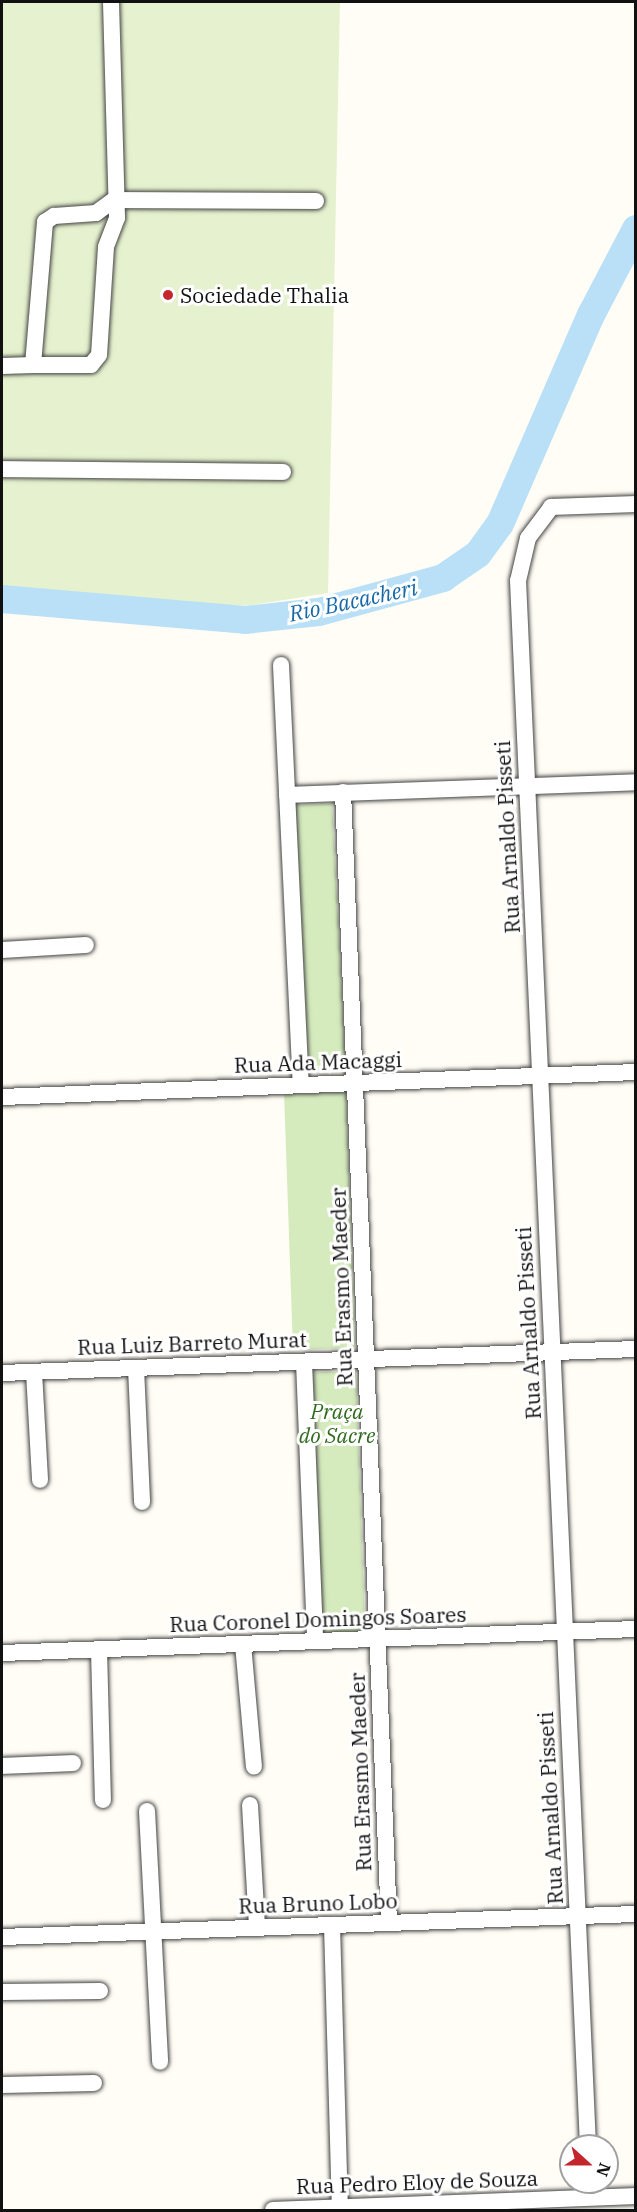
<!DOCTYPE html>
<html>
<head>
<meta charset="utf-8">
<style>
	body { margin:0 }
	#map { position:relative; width:637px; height:2212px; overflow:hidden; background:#fffdf5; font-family:"IBM Plex Serif",serif }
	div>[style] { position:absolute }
	.green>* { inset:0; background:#d5ebbd; transform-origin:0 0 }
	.pitch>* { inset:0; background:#e6f2cf }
	.river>* { height:28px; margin:-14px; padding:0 14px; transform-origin:14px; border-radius:14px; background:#b9e0f7 }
	.roads { filter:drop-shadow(0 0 2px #444) drop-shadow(0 0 2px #444) }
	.minor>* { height:16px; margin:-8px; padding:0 8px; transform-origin:8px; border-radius:8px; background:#fff }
	.dots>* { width:16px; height:16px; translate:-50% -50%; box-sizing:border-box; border:3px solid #fff; border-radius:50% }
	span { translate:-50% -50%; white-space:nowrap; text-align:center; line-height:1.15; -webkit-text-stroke:6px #fff; paint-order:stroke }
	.poi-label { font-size:21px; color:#111 }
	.left { translate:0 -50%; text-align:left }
	.street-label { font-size:21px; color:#111 }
	.park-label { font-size:21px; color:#2f6b1f; font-style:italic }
	.water-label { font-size:22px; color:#1768a6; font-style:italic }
	.frame { position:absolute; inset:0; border:3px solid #111; pointer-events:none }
	.north { position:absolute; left:559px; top:2134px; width:60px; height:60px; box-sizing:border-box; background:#fff; border:2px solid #a0a0a0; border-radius:50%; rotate:111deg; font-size:16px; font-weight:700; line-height:24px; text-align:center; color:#111 }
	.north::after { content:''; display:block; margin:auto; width:21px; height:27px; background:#c4262e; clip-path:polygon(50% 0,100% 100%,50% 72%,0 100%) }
</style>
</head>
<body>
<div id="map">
	<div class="green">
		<div style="left:332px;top:803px;width:267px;height:37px;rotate:87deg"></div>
		<div style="left:346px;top:1091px;width:257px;height:62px;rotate:88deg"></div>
		<div style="left:356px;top:1371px;width:261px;height:43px;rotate:88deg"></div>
	</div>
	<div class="pitch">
		<div style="clip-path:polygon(2px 2px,340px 2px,328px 593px,252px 605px,161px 608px,70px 592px,2px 588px)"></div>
	</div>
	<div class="river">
		<div style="left:2px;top:599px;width:244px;rotate:4.9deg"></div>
		<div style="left:245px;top:620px;width:74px;rotate:-6.2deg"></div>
		<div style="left:319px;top:612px;width:129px;rotate:-15.3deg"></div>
		<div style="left:443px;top:578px;width:42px;rotate:-34.4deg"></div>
		<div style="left:478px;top:554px;width:37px;rotate:-54deg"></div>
		<div style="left:500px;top:524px;width:228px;rotate:-66.5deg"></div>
		<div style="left:591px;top:315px;width:97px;rotate:-62.4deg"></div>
	</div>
	<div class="roads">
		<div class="minor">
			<div style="left:111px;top:2px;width:216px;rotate:88.4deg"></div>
			<div style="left:117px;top:218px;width:31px;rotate:111deg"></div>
			<div style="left:106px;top:247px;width:108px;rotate:93.7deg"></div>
			<div style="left:99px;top:355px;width:13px;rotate:129deg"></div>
			<div style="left:91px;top:365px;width:58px;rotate:180deg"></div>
			<div style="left:33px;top:365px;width:144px;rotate:-85.2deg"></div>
			<div style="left:45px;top:222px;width:11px;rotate:-34deg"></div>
			<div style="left:54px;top:216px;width:42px;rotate:-4.1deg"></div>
			<div style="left:96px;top:213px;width:22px;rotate:-36deg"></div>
			<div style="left:114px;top:200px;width:202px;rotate:0.3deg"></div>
			<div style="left:2px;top:366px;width:31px;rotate:-2deg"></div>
			<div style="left:2px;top:469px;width:281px;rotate:0.6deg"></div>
			<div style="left:281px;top:665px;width:420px;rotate:87.3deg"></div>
			<div style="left:343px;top:792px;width:1132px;rotate:87.67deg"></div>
			<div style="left:287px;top:795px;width:349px;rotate:-2.1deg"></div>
			<div style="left:2px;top:950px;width:84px;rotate:-3.4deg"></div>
			<div style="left:2px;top:1097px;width:634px;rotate:-2.26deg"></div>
			<div style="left:304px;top:1362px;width:279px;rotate:87.7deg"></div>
			<div style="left:136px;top:1368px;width:134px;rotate:87.4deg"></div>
			<div style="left:34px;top:1372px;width:108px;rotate:86.8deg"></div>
			<div style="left:2px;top:1373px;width:634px;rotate:-2.17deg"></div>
			<div style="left:243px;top:1644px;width:123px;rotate:84.9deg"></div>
			<div style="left:99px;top:1650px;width:150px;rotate:88.5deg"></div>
			<div style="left:2px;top:1653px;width:634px;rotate:-2.17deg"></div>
			<div style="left:2px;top:1766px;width:71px;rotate:-2.4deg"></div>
			<div style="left:250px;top:1805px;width:122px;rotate:86.7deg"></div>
			<div style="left:147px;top:1811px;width:251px;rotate:87deg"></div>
			<div style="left:332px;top:1925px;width:283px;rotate:88.4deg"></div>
			<div style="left:2px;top:1937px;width:634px;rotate:-2.08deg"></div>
			<div style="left:2px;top:1992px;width:98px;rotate:-0.6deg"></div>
			<div style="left:2px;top:2085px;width:92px;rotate:-1.2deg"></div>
			<div style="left:588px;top:2146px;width:1567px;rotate:-92.56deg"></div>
			<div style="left:518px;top:581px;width:44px;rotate:-76.9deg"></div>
			<div style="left:528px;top:538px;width:39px;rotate:-53deg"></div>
			<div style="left:551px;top:507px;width:85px;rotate:-2deg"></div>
			<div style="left:273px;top:2210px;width:363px;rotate:-2.2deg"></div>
		</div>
	</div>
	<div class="dots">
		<div style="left:168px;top:295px;background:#c4262e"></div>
	</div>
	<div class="poi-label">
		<span class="left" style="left:180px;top:295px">Sociedade Thalia</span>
	</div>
	<div class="street-label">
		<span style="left:507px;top:837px;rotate:-93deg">Rua Arnaldo Pisseti</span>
		<span style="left:318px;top:1062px;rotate:-2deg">Rua Ada Macaggi</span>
		<span style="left:341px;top:1287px;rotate:-92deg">Rua Erasmo Maeder</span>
		<span style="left:528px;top:1323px;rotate:-93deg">Rua Arnaldo Pisseti</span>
		<span style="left:192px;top:1343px;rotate:-2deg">Rua Luiz Barreto Murat</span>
		<span style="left:318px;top:1619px;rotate:-2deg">Rua Coronel Domingos Soares</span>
		<span style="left:360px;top:1772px;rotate:-92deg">Rua Erasmo Maeder</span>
		<span style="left:550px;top:1808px;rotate:-93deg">Rua Arnaldo Pisseti</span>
		<span style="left:318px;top:1903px;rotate:-2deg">Rua Bruno Lobo</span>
		<span style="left:417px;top:2182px;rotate:-2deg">Rua Pedro Eloy de Souza</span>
	</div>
	<div class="park-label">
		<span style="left:337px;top:1423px">Praça<br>do Sacre</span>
	</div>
	<div class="water-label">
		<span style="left:353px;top:600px;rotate:-12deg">Rio Bacacheri</span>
	</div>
	<div class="frame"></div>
	<div class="north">N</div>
</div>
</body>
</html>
